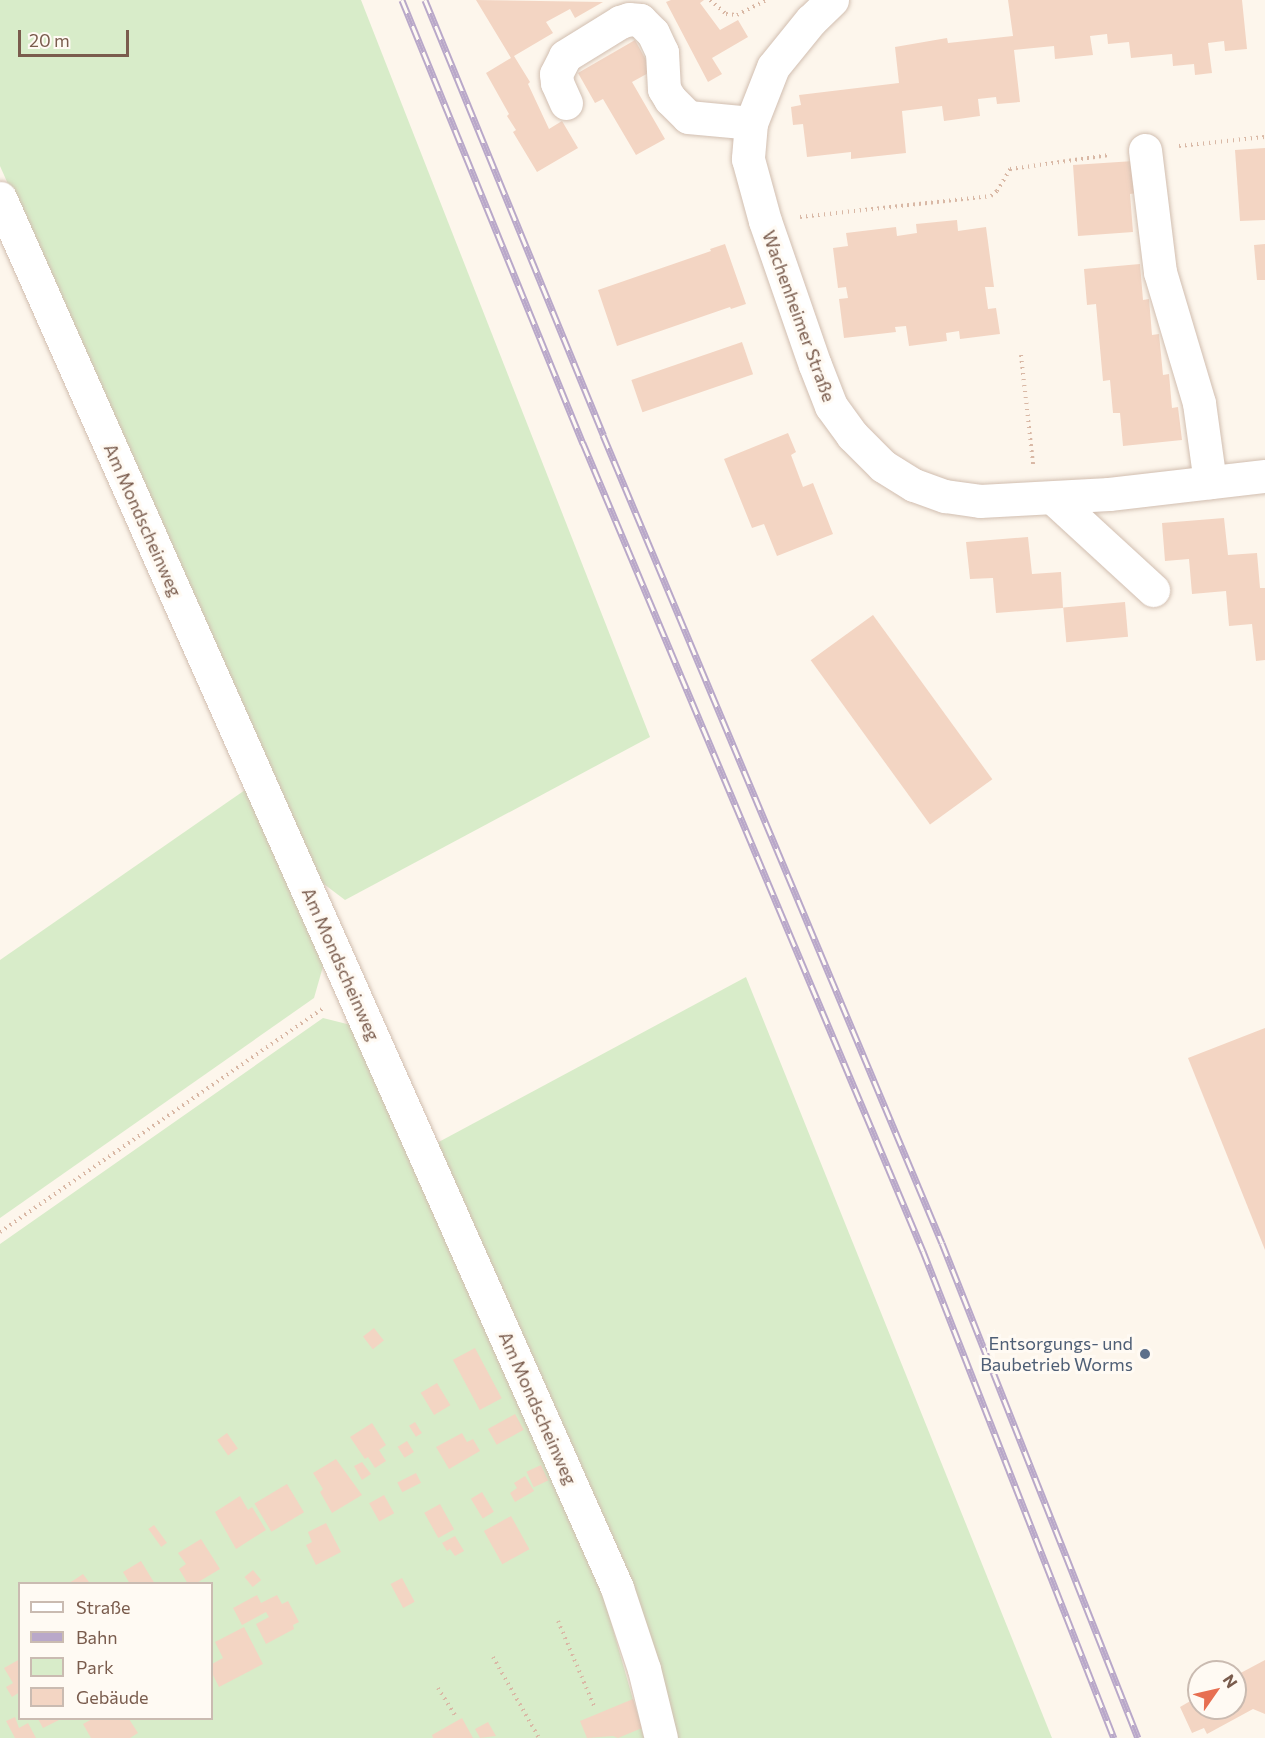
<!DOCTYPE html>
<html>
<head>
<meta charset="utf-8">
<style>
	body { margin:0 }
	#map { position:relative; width:1265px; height:1738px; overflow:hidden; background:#fdf6ec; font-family:Commissioner,sans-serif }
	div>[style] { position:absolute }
	.green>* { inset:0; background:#d8ecc9 }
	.building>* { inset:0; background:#f3d5c3; transform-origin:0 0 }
	.path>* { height:4px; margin-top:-2px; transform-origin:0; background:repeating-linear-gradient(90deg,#d9b8a5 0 1.5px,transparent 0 6px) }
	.roads { filter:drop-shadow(0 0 2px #d1beb0) drop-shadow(0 0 2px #d1beb0) }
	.street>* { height:33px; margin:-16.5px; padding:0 16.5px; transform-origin:16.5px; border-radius:16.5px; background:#fff }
	.rail>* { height:7px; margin-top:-3.5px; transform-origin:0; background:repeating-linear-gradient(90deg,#fffaf3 0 14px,#b9a8c9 0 28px); box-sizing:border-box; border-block:2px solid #b9a8c9 }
	.dots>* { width:16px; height:16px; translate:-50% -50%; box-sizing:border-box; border:3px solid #fffaf3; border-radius:50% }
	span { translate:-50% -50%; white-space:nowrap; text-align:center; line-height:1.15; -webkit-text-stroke:6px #fffaf3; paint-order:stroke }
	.street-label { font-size:18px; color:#7a5c4d }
	.service-label { font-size:18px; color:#4e5e75 }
	.right { translate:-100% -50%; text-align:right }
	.legend { position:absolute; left:18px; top:1582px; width:195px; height:138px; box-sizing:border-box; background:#fffaf3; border:2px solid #cabbb1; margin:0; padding:8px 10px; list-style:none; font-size:18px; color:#7a5c4d }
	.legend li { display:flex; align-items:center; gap:12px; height:30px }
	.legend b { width:30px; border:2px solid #cabbb1 }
	.north { position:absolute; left:1187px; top:1660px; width:60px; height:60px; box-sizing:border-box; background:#fffaf3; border:2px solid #cabbb1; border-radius:50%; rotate:56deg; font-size:16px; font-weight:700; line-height:24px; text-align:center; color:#7a5c4d }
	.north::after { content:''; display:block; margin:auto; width:21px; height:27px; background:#e76f51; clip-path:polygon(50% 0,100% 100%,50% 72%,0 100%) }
	.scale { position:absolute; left:18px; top:30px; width:111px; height:27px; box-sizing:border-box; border:3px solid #7a5c4d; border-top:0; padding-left:8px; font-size:18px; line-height:21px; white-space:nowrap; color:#7a5c4d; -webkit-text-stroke:4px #fffaf3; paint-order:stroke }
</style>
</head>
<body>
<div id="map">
	<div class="green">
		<div style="clip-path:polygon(0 0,361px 0,650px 737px,345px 900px,316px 878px,0 166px)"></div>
		<div style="clip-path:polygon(245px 790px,324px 963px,314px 998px,0 1218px,0 960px)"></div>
		<div style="clip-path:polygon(746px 977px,1052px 1738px,676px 1738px,435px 1144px)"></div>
		<div style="clip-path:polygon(evenodd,323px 1018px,351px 1025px,604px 1598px,644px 1738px,0 1738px,0 1244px,323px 1018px,20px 1584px,212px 1584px,212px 1718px,20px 1718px,20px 1584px)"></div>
	</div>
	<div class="building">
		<div style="clip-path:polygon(476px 0,603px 2px,575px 18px,570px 9px,546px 22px,553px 33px,514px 56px,530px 82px,528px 84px,549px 129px,562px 121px,578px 148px,537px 172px,513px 132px,516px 130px,507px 116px,509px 114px,486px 73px,511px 58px)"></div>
		<div style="clip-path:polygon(671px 0,704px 0,700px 3px,720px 30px,738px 20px,748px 37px,712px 58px,722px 74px,708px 82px,666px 2px)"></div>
		<div style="clip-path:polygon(1008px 0,1242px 0,1247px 49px,1225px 51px,1224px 41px,1208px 43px,1212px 73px,1195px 75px,1194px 64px,1173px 66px,1172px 54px,1131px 58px,1129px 42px,1108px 44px,1107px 34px,1090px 36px,1093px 55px,1055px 59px,1054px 46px,1014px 50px,1020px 102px,997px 104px,996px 97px,978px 99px,980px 116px,944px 121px,942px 106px,902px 111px,906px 153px,851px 159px,851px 152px,807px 157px,803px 124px,793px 125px,791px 107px,801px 105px,799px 95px,899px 83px,895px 47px,947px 38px,948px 43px,1013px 36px)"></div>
		<div style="clip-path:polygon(635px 40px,652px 71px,632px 82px,665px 139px,636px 155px,603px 99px,595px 103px,578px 73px)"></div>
		<div style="clip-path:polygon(1265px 148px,1265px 220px,1240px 221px,1235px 150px)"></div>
		<div style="clip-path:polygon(1134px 161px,1137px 193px,1130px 194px,1133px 232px,1078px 236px,1073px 165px)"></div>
		<div style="clip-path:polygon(957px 220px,958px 231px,986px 227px,994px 287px,985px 287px,988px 309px,996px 308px,1000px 334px,960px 339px,959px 331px,946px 333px,947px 341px,909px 346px,906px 326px,895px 327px,896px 332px,844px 338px,839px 299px,848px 298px,846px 287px,838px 288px,833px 248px,848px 246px,846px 233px,896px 227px,897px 236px,917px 233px,916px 224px)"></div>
		<div style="clip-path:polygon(725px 244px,746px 304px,731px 309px,730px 307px,617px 346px,598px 290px,711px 251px,710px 249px)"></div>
		<div style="clip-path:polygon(1265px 244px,1265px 280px,1257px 280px,1254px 245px)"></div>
		<div style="clip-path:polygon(1140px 264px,1143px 300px,1149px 299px,1152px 335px,1159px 334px,1163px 375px,1169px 374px,1172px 408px,1178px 407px,1182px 440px,1123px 446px,1120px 413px,1113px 413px,1110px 380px,1103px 381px,1096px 304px,1087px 305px,1084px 269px)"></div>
		<div style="left:742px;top:342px;width:34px;height:117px;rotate:71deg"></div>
		<div style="clip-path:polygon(788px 433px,796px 452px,791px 455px,803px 487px,813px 483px,833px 534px,777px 556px,764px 524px,752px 528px,724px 459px)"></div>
		<div style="clip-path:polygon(1224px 518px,1228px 555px,1257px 553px,1260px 588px,1265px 588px,1265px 660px,1256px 661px,1252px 624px,1229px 626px,1226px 591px,1192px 594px,1189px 559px,1165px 561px,1162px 523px)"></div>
		<div style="clip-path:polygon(1028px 537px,1032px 574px,1061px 572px,1063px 608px,996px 613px,993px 578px,970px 579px,966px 542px)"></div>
		<div style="left:1125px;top:602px;width:35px;height:62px;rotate:85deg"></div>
		<div style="left:873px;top:615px;width:203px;height:77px;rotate:54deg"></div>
		<div style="clip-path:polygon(1265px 1028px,1265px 1250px,1188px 1058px)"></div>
		<div style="left:374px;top:1328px;width:16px;height:14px;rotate:52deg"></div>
		<div style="left:475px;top:1348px;width:57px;height:25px;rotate:62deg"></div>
		<div style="left:437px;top:1383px;width:26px;height:19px;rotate:59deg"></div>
		<div style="left:515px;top:1414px;width:18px;height:31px;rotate:61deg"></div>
		<div style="left:415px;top:1422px;width:13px;height:7px;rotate:58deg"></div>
		<div style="clip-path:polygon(372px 1423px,386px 1445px,379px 1450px,386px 1461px,375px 1468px,368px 1457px,365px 1459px,350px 1437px)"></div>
		<div style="left:227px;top:1433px;width:19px;height:12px;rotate:55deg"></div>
		<div style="clip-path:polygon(462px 1433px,467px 1442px,473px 1439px,480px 1451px,449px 1469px,436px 1447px)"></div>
		<div style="left:407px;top:1441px;width:13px;height:11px;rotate:58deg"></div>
		<div style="clip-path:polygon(336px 1459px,362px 1495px,332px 1513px,320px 1492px,323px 1489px,313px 1473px)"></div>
		<div style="clip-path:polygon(362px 1462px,371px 1474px,362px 1480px,354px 1466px)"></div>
		<div style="left:541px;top:1465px;width:17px;height:16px;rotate:65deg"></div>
		<div style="left:416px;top:1473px;width:11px;height:21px;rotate:63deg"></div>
		<div style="clip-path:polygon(525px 1476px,534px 1491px,515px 1502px,510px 1493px,517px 1488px,514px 1483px)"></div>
		<div style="left:287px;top:1484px;width:33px;height:38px;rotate:59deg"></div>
		<div style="left:482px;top:1492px;width:23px;height:13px;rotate:59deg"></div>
		<div style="left:384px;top:1495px;width:21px;height:17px;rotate:61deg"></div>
		<div style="clip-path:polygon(240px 1496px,248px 1510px,252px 1507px,266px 1530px,236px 1549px,215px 1512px)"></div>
		<div style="left:440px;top:1504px;width:29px;height:18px;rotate:61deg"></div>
		<div style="left:511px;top:1516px;width:38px;height:31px;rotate:61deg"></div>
		<div style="clip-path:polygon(326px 1523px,341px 1552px,316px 1565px,306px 1545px,312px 1542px,308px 1532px)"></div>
		<div style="left:154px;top:1525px;width:22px;height:7px;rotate:54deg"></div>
		<div style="clip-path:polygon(455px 1536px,464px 1551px,455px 1556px,450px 1549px,447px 1551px,442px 1543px)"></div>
		<div style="clip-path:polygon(201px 1539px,220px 1569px,195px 1584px,188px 1584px,179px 1569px,186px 1564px,178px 1553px)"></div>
		<div style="clip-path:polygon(141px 1561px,155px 1584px,130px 1584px,123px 1572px)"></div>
		<div style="left:253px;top:1570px;width:13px;height:11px;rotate:51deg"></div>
		<div style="clip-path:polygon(83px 1574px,89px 1582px,67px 1584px,74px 1580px)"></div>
		<div style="left:402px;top:1578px;width:27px;height:13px;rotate:62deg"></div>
		<div style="clip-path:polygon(257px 1595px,261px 1603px,277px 1595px,282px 1604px,288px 1601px,299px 1622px,293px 1625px,294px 1629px,266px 1644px,256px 1624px,269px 1617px,266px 1612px,242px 1625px,233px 1608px)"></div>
		<div style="clip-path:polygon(244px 1627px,263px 1664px,219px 1687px,212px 1673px,212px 1664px,223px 1658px,215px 1642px)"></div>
		<div style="clip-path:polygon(20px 1659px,20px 1692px,12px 1697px,6px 1687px,13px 1683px,4px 1668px)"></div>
		<div style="clip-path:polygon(1265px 1660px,1265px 1714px,1253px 1709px,1207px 1734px,1204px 1728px,1192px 1733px,1180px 1707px,1199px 1696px,1199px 1708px,1235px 1708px,1235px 1676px)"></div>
		<div style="clip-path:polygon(633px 1699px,642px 1728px,618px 1738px,613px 1736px,587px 1738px,580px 1721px)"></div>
		<div style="clip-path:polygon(15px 1717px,19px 1728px,28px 1723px,36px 1738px,15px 1738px,6px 1721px)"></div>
		<div style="clip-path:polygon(462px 1718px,473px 1738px,433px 1738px,432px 1735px)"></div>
		<div style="clip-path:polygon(38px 1719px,61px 1719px,43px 1728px)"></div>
		<div style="clip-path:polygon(92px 1719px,129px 1719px,138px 1733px,130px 1738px,91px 1738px,83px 1724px)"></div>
		<div style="clip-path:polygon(488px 1722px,496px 1736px,480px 1738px,475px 1729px)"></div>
	</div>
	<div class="path">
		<div style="left:710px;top:0;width:21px;rotate:41deg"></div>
		<div style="left:726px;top:14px;width:11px;rotate:5deg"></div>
		<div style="left:737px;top:15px;width:33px;rotate:-27deg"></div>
		<div style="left:1179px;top:146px;width:86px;rotate:-6deg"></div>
		<div style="left:800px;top:217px;width:192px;rotate:-6.3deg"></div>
		<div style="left:991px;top:196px;width:8px;rotate:-40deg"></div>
		<div style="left:997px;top:191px;width:26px;rotate:-59deg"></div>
		<div style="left:1010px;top:169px;width:100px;rotate:-8deg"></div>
		<div style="left:1021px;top:355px;width:110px;rotate:83.7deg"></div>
		<div style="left:0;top:1232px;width:392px;rotate:-34.7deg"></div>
		<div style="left:558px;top:1621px;width:95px;rotate:67deg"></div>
		<div style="left:493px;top:1657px;width:93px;rotate:60.4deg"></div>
		<div style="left:438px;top:1688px;width:32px;rotate:58deg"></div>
	</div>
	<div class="roads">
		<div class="street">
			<div style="left:832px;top:0;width:29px;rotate:136deg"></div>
			<div style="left:811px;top:20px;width:60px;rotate:129deg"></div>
			<div style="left:773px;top:67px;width:60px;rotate:111.4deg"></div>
			<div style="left:751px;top:123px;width:36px;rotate:95deg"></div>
			<div style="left:748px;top:159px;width:64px;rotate:74.7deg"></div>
			<div style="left:765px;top:221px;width:152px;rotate:70.9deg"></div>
			<div style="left:815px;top:365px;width:44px;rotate:68.7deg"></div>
			<div style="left:831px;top:406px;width:36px;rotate:54deg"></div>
			<div style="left:852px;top:435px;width:44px;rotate:45deg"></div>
			<div style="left:883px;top:466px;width:36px;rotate:32deg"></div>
			<div style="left:914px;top:485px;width:33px;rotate:20deg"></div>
			<div style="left:945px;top:496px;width:35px;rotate:8deg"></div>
			<div style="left:980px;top:501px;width:129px;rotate:-3.1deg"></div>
			<div style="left:1109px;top:494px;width:157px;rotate:-6.6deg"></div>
			<div style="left:566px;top:103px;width:22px;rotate:-114deg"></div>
			<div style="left:557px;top:83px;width:9px;rotate:-96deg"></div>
			<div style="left:556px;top:74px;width:20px;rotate:-63deg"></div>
			<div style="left:565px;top:56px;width:65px;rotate:-31.7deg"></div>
			<div style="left:620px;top:22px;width:9px;rotate:-18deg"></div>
			<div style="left:629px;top:19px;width:11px;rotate:5deg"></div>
			<div style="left:640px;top:20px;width:18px;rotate:45deg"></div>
			<div style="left:653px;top:33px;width:21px;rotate:65deg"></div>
			<div style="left:662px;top:52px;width:37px;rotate:87deg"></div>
			<div style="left:664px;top:89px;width:12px;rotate:59deg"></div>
			<div style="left:670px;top:99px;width:25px;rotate:45deg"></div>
			<div style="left:688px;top:117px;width:63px;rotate:5.4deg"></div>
			<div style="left:1145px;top:150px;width:123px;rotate:83deg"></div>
			<div style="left:1160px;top:272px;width:137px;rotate:73.4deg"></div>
			<div style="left:1199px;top:403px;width:80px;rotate:82.1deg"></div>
			<div style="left:0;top:198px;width:1521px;rotate:66.06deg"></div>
			<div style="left:617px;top:1588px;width:85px;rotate:71.6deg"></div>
			<div style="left:644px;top:1669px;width:71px;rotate:76.2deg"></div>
			<div style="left:1053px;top:498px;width:136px;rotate:42.6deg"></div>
		</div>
	</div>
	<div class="rail">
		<div style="left:402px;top:0;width:479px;rotate:67.8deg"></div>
		<div style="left:583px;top:443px;width:877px;rotate:67.18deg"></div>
		<div style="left:923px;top:1251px;width:523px;rotate:68.59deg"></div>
		<div style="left:425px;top:0;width:470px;rotate:67.7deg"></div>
		<div style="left:603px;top:435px;width:876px;rotate:67.24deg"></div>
		<div style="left:942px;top:1243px;width:532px;rotate:68.4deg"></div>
	</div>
	<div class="dots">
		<div style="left:1145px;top:1354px;background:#5c6f8a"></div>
	</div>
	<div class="street-label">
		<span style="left:799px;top:316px;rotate:70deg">Wachenheimer Straße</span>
		<span style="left:143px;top:520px;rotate:66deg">Am Mondscheinweg</span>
		<span style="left:341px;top:964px;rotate:66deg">Am Mondscheinweg</span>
		<span style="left:538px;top:1408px;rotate:66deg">Am Mondscheinweg</span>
	</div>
	<div class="service-label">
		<span class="right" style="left:1133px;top:1354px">Entsorgungs- und<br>Baubetrieb Worms</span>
	</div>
	<ul class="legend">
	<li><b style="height:8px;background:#fff"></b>Straße</li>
	<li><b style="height:8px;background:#b9a8c9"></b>Bahn</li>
	<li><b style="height:16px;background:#d8ecc9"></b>Park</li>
	<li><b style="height:16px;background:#f3d5c3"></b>Gebäude</li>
	</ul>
	<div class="north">N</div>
	<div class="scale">20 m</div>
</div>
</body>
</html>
